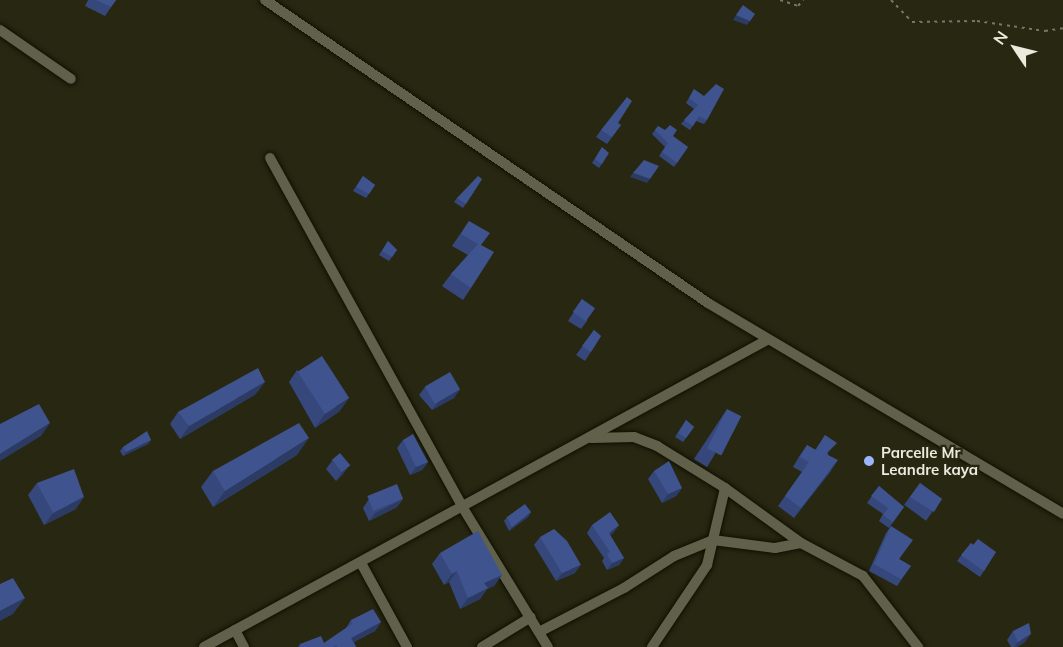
<!DOCTYPE html>
<html>
<head>
<meta charset="utf-8">
<style>
	body { margin:0 }
	#map { position:relative; width:1063px; height:647px; overflow:hidden; background:#272712; font-family:Mulish,sans-serif }
	div>[style] { position:absolute }
	.path>* { height:2px; margin-top:-1px; transform-origin:0; background:repeating-linear-gradient(90deg,#777765 0 3px,transparent 0 7.5px) }
	.roads { filter:drop-shadow(0 0 2px #101000) drop-shadow(0 0 2px #101000) }
	.minor>* { height:10px; margin:-5px; padding:0 5px; transform-origin:5px; border-radius:5px; background:#61614b }
	.wall>* { inset:0; background:#36487b; transform-origin:0 0 }
	.shaded-wall>* { inset:0; background:#2c3b64 }
	.building>* { inset:0; background:#3f548f; transform-origin:0 0 }
	.dots>* { width:16px; height:16px; translate:-50% -50%; box-sizing:border-box; border:3px solid #272712; border-radius:50% }
	span { translate:-50% -50%; white-space:nowrap; text-align:center; line-height:1.15; -webkit-text-stroke:4.5px #272712; paint-order:stroke }
	.poi-label { font-size:15px; color:#eaeadd; font-weight:700 }
	.left { translate:0 -50%; text-align:left }
	.north { position:absolute; left:985px; top:18px; width:60px; height:60px; -webkit-text-stroke:4px #272712; paint-order:stroke; rotate:305deg; font-size:16px; font-weight:700; line-height:24px; text-align:center; color:#eaeadd }
	.north::after { content:''; display:block; margin:auto; width:21px; height:27px; background:#eaeadd; clip-path:polygon(50% 0,100% 100%,50% 72%,0 100%) }
</style>
</head>
<body>
<div id="map">
	<div class="path">
		<div style="left:780px;top:0;width:19px;rotate:18deg"></div>
		<div style="left:798px;top:6px;width:8px;rotate:-50deg"></div>
		<div style="left:891px;top:0;width:30px;rotate:46deg"></div>
		<div style="left:912px;top:22px;width:65px;rotate:-0.9deg"></div>
		<div style="left:977px;top:21px;width:69px;rotate:8.4deg"></div>
		<div style="left:1045px;top:31px;width:18px;rotate:-9deg"></div>
	</div>
	<div class="roads">
		<div class="minor">
			<div style="left:265px;top:0;width:537px;rotate:34.37deg"></div>
			<div style="left:708px;top:303px;width:413px;rotate:30.7deg"></div>
			<div style="left:0;top:30px;width:86px;rotate:34.6deg"></div>
			<div style="left:270px;top:158px;width:400px;rotate:61.1deg"></div>
			<div style="left:463px;top:508px;width:163px;rotate:58.6deg"></div>
			<div style="left:591px;top:438px;width:43px;rotate:-1.3deg"></div>
			<div style="left:634px;top:437px;width:25px;rotate:21deg"></div>
			<div style="left:657px;top:446px;width:80px;rotate:31.7deg"></div>
			<div style="left:725px;top:488px;width:94px;rotate:35.9deg"></div>
			<div style="left:801px;top:543px;width:70px;rotate:28deg"></div>
			<div style="left:863px;top:576px;width:90px;rotate:52.2deg"></div>
			<div style="left:361px;top:563px;width:96px;rotate:61.3deg"></div>
			<div style="left:235px;top:630px;width:19px;rotate:62deg"></div>
			<div style="left:539px;top:632px;width:96px;rotate:-27.4deg"></div>
			<div style="left:624px;top:588px;width:59px;rotate:-32.6deg"></div>
			<div style="left:674px;top:556px;width:42px;rotate:-22.3deg"></div>
			<div style="left:713px;top:540px;width:63px;rotate:7.4deg"></div>
			<div style="left:775px;top:548px;width:26px;rotate:-11deg"></div>
			<div style="left:204px;top:647px;width:641px;rotate:-28.6deg"></div>
			<div style="left:482px;top:647px;width:57px;rotate:-31.5deg"></div>
			<div style="left:652px;top:647px;width:99px;rotate:-56.1deg"></div>
			<div style="left:707px;top:565px;width:79px;rotate:-76.8deg"></div>
		</div>
	</div>
	<div class="wall">
		<div style="clip-path:polygon(88px 0,116px 0,105px 16px,85px 6px)"></div>
		<div style="clip-path:polygon(694px 89px,707px 120px,704px 124px,696px 121px,690px 130px,681px 124px,694px 109px,686px 103px)"></div>
		<div style="clip-path:polygon(618px 123px,621px 125px,607px 144px,596px 137px,601px 130px)"></div>
		<div style="clip-path:polygon(658px 126px,688px 147px,674px 167px,659px 156px,665px 147px,652px 134px)"></div>
		<div style="clip-path:polygon(602px 147px,602px 164px,599px 168px,592px 163px)"></div>
		<div style="clip-path:polygon(363px 176px,375px 185px,366px 198px,353px 191px)"></div>
		<div style="clip-path:polygon(482px 179px,463px 208px,454px 202px,457px 198px)"></div>
		<div style="clip-path:polygon(469px 221px,481px 246px,471px 288px,463px 300px,442px 286px,451px 274px,468px 255px,452px 246px)"></div>
		<div style="clip-path:polygon(388px 241px,397px 250px,389px 261px,379px 255px)"></div>
		<div style="clip-path:polygon(582px 299px,587px 321px,581px 329px,568px 321px)"></div>
		<div style="clip-path:polygon(594px 330px,601px 336px,585px 361px,576px 355px)"></div>
		<div style="clip-path:polygon(297px 370px,340px 411px,315px 428px,289px 382px)"></div>
		<div style="clip-path:polygon(425px 387px,460px 389px,454px 398px,432px 410px,419px 395px)"></div>
		<div style="clip-path:polygon(256px 394px,180px 439px,170px 424px,178px 412px)"></div>
		<div style="clip-path:polygon(727px 409px,715px 454px,707px 467px,694px 459px)"></div>
		<div style="clip-path:polygon(686px 420px,694px 427px,683px 442px,675px 437px)"></div>
		<div style="clip-path:polygon(825px 435px,831px 471px,794px 518px,778px 506px,802px 472px,793px 467px,800px 455px,807px 445px,815px 450px)"></div>
		<div style="clip-path:polygon(151px 440px,148px 444px,123px 456px,120px 451px,123px 447px)"></div>
		<div style="clip-path:polygon(403px 440px,428px 462px,422px 470px,410px 475px,397px 448px)"></div>
		<div style="clip-path:polygon(297px 455px,213px 507px,201px 487px,213px 471px)"></div>
		<div style="clip-path:polygon(332px 461px,344px 473px,336px 481px,326px 469px)"></div>
		<div style="clip-path:polygon(654px 471px,682px 488px,676px 496px,662px 503px,648px 479px)"></div>
		<div style="clip-path:polygon(37px 483px,76px 509px,44px 525px,28px 495px)"></div>
		<div style="left:920px;top:483px;width:27px;height:27px;rotate:36deg"></div>
		<div style="clip-path:polygon(879px 486px,904px 507px,889px 528px,879px 521px,883px 514px,867px 503px)"></div>
		<div style="clip-path:polygon(369px 499px,403px 499px,397px 507px,369px 521px,363px 508px)"></div>
		<div style="clip-path:polygon(531px 512px,528px 517px,509px 531px,504px 521px,507px 517px)"></div>
		<div style="clip-path:polygon(592px 525px,619px 525px,613px 533px,610px 535px,624px 558px,619px 565px,607px 570px,602px 561px,604px 558px,587px 533px)"></div>
		<div style="clip-path:polygon(891px 526px,899px 559px,911px 566px,897px 586px,869px 571px,886px 533px)"></div>
		<div style="clip-path:polygon(540px 537px,575px 573px,556px 581px,534px 545px)"></div>
		<div style="clip-path:polygon(971px 543px,973px 545px,996px 552px,980px 577px,957px 561px)"></div>
		<div style="clip-path:polygon(440px 553px,502px 575px,494px 586px,487px 589px,480px 599px,460px 609px,449px 582px,444px 585px,432px 564px)"></div>
		<div style="clip-path:polygon(351px 620px,381px 622px,375px 631px,354px 642px,356px 647px,298px 647px,300px 644px,324px 643px,346px 628px)"></div>
		<div style="clip-path:polygon(1013px 631px,1025px 642px,1017px 647px,1011px 647px,1007px 640px)"></div>
	</div>
	<div class="shaded-wall">
		<div style="clip-path:polygon(755px 14px,747px 25px,733px 20px,736px 15px)"></div>
		<div style="clip-path:polygon(633px 173px,650px 179px,647px 183px,630px 177px)"></div>
		<div style="clip-path:polygon(265px 382px,256px 394px,180px 439px,189px 426px)"></div>
		<div style="clip-path:polygon(460px 389px,454px 398px,432px 410px,438px 402px)"></div>
		<div style="clip-path:polygon(349px 398px,340px 411px,315px 428px,324px 415px)"></div>
		<div style="clip-path:polygon(50px 423px,41px 436px,0 461px,0 454px)"></div>
		<div style="clip-path:polygon(309px 438px,297px 455px,213px 507px,225px 491px)"></div>
		<div style="clip-path:polygon(151px 440px,148px 444px,123px 456px,126px 452px)"></div>
		<div style="clip-path:polygon(838px 460px,831px 471px,794px 518px,801px 508px)"></div>
		<div style="clip-path:polygon(428px 462px,422px 470px,410px 475px,416px 467px)"></div>
		<div style="clip-path:polygon(350px 465px,344px 473px,336px 481px,342px 472px)"></div>
		<div style="clip-path:polygon(682px 488px,676px 496px,662px 503px,668px 494px)"></div>
		<div style="clip-path:polygon(84px 497px,76px 509px,44px 525px,53px 513px)"></div>
		<div style="clip-path:polygon(403px 499px,397px 507px,369px 521px,375px 513px)"></div>
		<div style="clip-path:polygon(531px 512px,528px 517px,509px 531px,512px 527px)"></div>
		<div style="clip-path:polygon(619px 525px,613px 533px,604px 541px,609px 533px)"></div>
		<div style="clip-path:polygon(624px 558px,619px 565px,607px 570px,612px 563px)"></div>
		<div style="clip-path:polygon(581px 565px,575px 573px,556px 581px,562px 573px)"></div>
		<div style="clip-path:polygon(457px 571px,449px 582px,444px 585px,452px 574px)"></div>
		<div style="clip-path:polygon(502px 575px,494px 586px,487px 589px,480px 599px,460px 609px,468px 598px,484px 583px)"></div>
		<div style="clip-path:polygon(25px 598px,13px 614px,0 621px,0 611px)"></div>
		<div style="clip-path:polygon(381px 622px,375px 631px,345px 646px,351px 638px)"></div>
		<div style="clip-path:polygon(1031px 634px,1025px 642px,1017px 647px,1014px 647px,1018px 642px)"></div>
	</div>
	<div class="building">
		<div style="clip-path:polygon(96px 0,116px 0,111px 7px)"></div>
		<div style="clip-path:polygon(743px 5px,755px 14px,750px 21px,736px 15px)"></div>
		<div style="clip-path:polygon(716px 84px,724px 89px,707px 120px,699px 116px,693px 126px,684px 120px,698px 105px,689px 98px,694px 89px,704px 96px)"></div>
		<div style="clip-path:polygon(627px 97px,632px 101px,618px 123px,621px 125px,612px 137px,601px 130px)"></div>
		<div style="clip-path:polygon(670px 125px,677px 130px,673px 136px,688px 147px,677px 163px,662px 152px,668px 143px,655px 130px,658px 126px,665px 130px)"></div>
		<div style="clip-path:polygon(602px 147px,609px 153px,602px 164px,595px 159px)"></div>
		<div style="clip-path:polygon(644px 160px,659px 166px,650px 179px,633px 173px)"></div>
		<div style="clip-path:polygon(363px 176px,375px 185px,369px 194px,356px 187px)"></div>
		<div style="clip-path:polygon(478px 176px,482px 179px,466px 204px,457px 198px)"></div>
		<div style="clip-path:polygon(469px 221px,490px 233px,481px 245px,494px 252px,471px 288px,451px 274px,478px 244px,461px 234px)"></div>
		<div style="clip-path:polygon(388px 241px,397px 250px,392px 257px,382px 251px)"></div>
		<div style="left:582px;top:299px;width:16px;height:16px;rotate:35deg"></div>
		<div style="clip-path:polygon(594px 330px,601px 336px,591px 352px,582px 346px)"></div>
		<div style="left:322px;top:356px;width:50px;height:29px;rotate:57deg"></div>
		<div style="clip-path:polygon(258px 368px,265px 382px,189px 426px,178px 412px)"></div>
		<div style="left:450px;top:372px;width:20px;height:29px;rotate:60deg"></div>
		<div style="clip-path:polygon(39px 404px,50px 423px,0 454px,0 424px)"></div>
		<div style="left:727px;top:409px;width:16px;height:44px;rotate:27deg"></div>
		<div style="clip-path:polygon(686px 420px,694px 427px,686px 438px,678px 433px)"></div>
		<div style="clip-path:polygon(299px 423px,309px 438px,225px 491px,213px 471px)"></div>
		<div style="clip-path:polygon(147px 431px,151px 440px,126px 452px,123px 447px)"></div>
		<div style="clip-path:polygon(413px 434px,428px 462px,416px 467px,403px 440px)"></div>
		<div style="clip-path:polygon(825px 435px,837px 443px,826px 454px,838px 460px,801px 508px,785px 496px,809px 462px,800px 457px,807px 445px,816px 450px)"></div>
		<div style="left:340px;top:453px;width:16px;height:11px;rotate:50deg"></div>
		<div style="clip-path:polygon(669px 461px,682px 488px,668px 494px,654px 471px)"></div>
		<div style="clip-path:polygon(74px 469px,84px 497px,53px 513px,37px 483px)"></div>
		<div style="clip-path:polygon(920px 483px,942px 499px,934px 512px,910px 497px)"></div>
		<div style="left:397px;top:484px;width:16px;height:32px;rotate:68deg"></div>
		<div style="clip-path:polygon(879px 486px,904px 507px,893px 522px,883px 515px,888px 508px,871px 496px)"></div>
		<div style="clip-path:polygon(525px 504px,531px 512px,512px 527px,507px 517px)"></div>
		<div style="clip-path:polygon(610px 512px,619px 525px,609px 533px,624px 558px,612px 563px,607px 554px,610px 552px,592px 525px)"></div>
		<div style="clip-path:polygon(891px 526px,913px 540px,899px 559px,911px 566px,901px 579px,874px 564px)"></div>
		<div style="clip-path:polygon(554px 529px,567px 541px,581px 565px,562px 573px,540px 537px)"></div>
		<div style="clip-path:polygon(478px 531px,502px 575px,484px 583px,488px 588px,468px 598px,457px 571px,452px 574px,440px 553px)"></div>
		<div style="clip-path:polygon(978px 539px,996px 552px,984px 571px,961px 555px,971px 543px,973px 545px)"></div>
		<div style="clip-path:polygon(13px 578px,25px 598px,0 611px,0 584px)"></div>
		<div style="clip-path:polygon(373px 609px,381px 622px,351px 638px,356px 647px,337px 647px,336px 645px,333px 647px,301px 647px,300px 644px,321px 636px,324px 643px,352px 624px,351px 620px)"></div>
		<div style="clip-path:polygon(1029px 623px,1031px 634px,1018px 642px,1013px 631px)"></div>
	</div>
	<div class="dots">
		<div style="left:869px;top:461px;background:#9ab5fd"></div>
	</div>
	<div class="poi-label">
		<span class="left" style="left:881px;top:461px">Parcelle Mr<br>Leandre kaya</span>
	</div>
	<div class="north">N</div>
</div>
</body>
</html>
